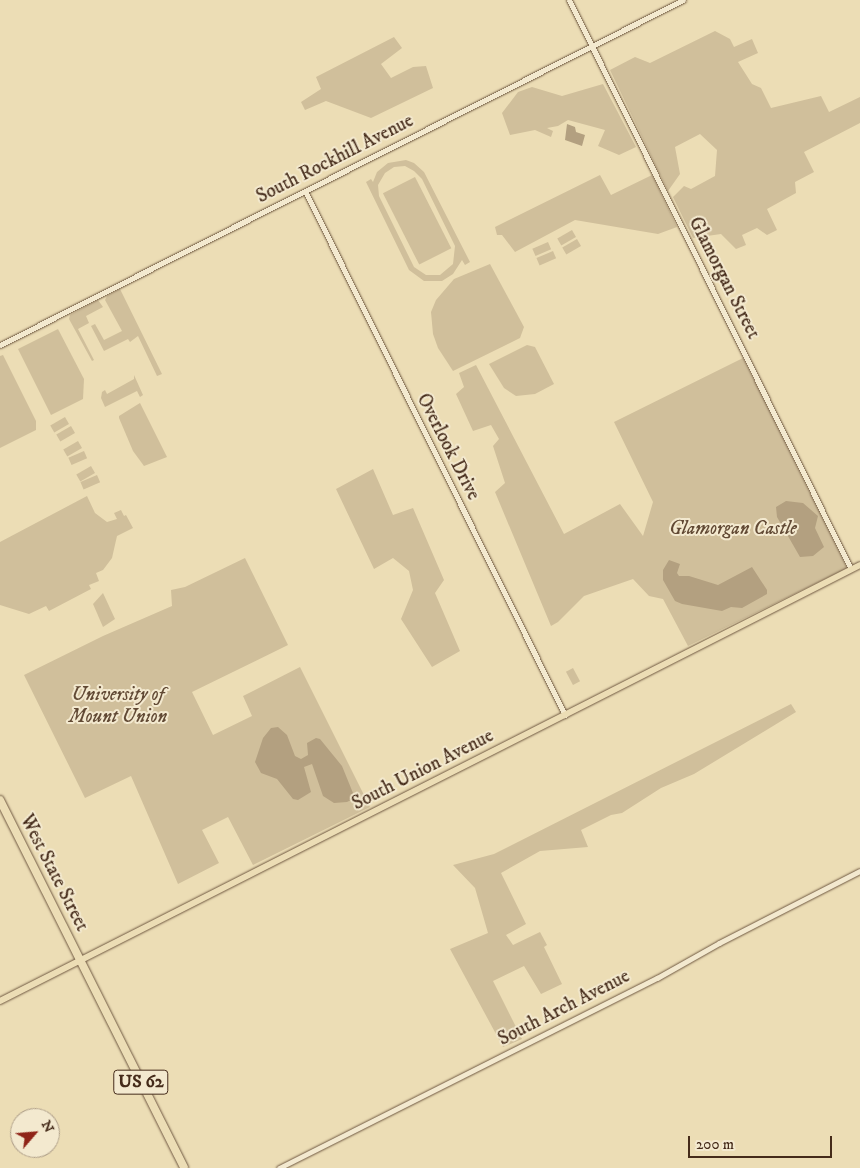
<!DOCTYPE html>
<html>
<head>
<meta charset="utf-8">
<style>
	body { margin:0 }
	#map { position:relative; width:860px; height:1168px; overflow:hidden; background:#ecddb5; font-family:"IM FELL DW Pica",serif }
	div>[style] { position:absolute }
	.green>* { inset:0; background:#d0bf9b; transform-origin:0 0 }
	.water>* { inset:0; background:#b3a080 }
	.roads { filter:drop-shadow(0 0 1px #6f5841) drop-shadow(0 0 1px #6f5841) }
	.minor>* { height:5px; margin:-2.5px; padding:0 2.5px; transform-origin:2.5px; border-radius:2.5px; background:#f3e9cf }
	.major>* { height:6px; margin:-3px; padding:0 3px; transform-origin:3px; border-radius:3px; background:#ecddb5 }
	.highway>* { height:8px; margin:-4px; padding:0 4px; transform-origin:4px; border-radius:4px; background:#ecddb5 }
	span { translate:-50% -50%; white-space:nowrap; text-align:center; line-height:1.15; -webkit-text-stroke:4px #f3e9cf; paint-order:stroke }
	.shield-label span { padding:1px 4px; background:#f3e9cf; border:1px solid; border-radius:4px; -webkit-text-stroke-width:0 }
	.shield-label { font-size:18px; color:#452b1a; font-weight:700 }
	.street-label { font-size:19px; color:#452b1a }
	.park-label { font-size:19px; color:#614934; font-style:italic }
	.north { position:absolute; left:10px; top:1108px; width:50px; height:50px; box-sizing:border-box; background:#f3e9cf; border:1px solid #ad9d87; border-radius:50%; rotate:63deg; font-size:14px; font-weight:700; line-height:20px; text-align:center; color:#452b1a }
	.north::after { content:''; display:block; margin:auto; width:18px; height:22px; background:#8f2418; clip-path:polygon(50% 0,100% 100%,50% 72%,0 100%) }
	.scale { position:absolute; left:688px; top:1136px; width:144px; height:22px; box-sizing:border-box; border:2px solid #452b1a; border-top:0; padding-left:6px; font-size:15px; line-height:18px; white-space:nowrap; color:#452b1a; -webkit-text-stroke:4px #f3e9cf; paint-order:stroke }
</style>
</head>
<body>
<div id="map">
	<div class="green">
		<div style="clip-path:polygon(715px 31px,730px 39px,734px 47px,752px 39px,758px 53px,738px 62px,752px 84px,761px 88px,771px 108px,821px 96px,829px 112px,860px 97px,860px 123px,804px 152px,814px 172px,795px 182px,796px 193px,767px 209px,777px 230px,767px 235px,757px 228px,742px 235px,746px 245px,736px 249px,721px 234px,693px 238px,673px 197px,684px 186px,691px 189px,715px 176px,717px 150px,700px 134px,675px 147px,680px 174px,668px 191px,610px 70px,635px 57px,650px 63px)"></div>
		<div style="clip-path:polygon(394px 37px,402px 48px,381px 64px,391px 78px,413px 67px,426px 66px,433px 88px,371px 118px,326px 101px,305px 110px,301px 102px,321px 89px,316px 77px)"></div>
		<div style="clip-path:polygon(603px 84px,636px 147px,619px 155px,598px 146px,605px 130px,568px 120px,558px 126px,547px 128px,553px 131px,551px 137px,535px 130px,510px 135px,502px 113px,518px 92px,532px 87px,562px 96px)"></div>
		<div style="clip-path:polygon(evenodd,406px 160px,414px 163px,424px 172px,470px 262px,465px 265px,462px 260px,453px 274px,442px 281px,424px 281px,409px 270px,366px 182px,371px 179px,373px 182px,377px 172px,388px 163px,406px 160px,405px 166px,414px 171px,422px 179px,455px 246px,453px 264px,440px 275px,426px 275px,414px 267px,379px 196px,378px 185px,385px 173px,394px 167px,405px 166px)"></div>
		<div style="clip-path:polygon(600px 175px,611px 195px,652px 175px,677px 227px,658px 234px,575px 220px,515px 252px,502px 235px,497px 235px,495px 227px)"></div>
		<div style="left:415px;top:177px;width:80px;height:36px;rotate:63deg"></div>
		<div style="left:572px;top:230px;width:8px;height:17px;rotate:60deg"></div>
		<div style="left:577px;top:239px;width:8px;height:17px;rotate:60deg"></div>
		<div style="left:548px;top:242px;width:8px;height:17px;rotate:67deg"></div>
		<div style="left:553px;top:251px;width:8px;height:18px;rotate:67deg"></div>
		<div style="clip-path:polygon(490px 264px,524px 327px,520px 338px,453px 371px,438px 348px,433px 334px,431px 312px,436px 300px,454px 279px)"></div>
		<div style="clip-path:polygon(120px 289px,162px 374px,157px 376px,138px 336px,130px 342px,128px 339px,104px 351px,91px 326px,95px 324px,104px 340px,122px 331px,105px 300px,107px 296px)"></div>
		<div style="clip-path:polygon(98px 300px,103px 307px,86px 316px,89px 323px,78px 329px,94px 360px,92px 361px,69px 319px,70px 315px)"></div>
		<div style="clip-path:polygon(58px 329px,84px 379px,83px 399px,51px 415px,18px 349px)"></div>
		<div style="clip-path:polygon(527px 345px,535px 347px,554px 384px,535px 394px,516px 396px,504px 388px,489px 364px)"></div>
		<div style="clip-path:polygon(3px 355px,36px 421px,36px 430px,0 448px,0 356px)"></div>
		<div style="clip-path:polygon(743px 358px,847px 568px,688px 646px,663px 599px,649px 596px,633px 579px,584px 596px,558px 622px,551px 626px,495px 492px,505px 483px,493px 446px,499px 439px,491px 425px,473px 431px,456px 394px,464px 387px,459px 373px,476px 365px,564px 534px,620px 504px,643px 536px,653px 502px,614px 422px)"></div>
		<div style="clip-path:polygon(134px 375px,143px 395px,140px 397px,137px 391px,105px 407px,101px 398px,102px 392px,105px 390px,107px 394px,134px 379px)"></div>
		<div style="clip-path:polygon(140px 403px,167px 457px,144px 466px,133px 451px,119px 418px,119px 416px)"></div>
		<div style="left:65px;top:417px;width:8px;height:17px;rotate:60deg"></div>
		<div style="left:71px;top:426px;width:8px;height:17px;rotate:60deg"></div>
		<div style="left:78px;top:441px;width:8px;height:17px;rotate:60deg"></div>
		<div style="left:84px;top:451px;width:8px;height:17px;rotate:67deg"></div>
		<div style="left:91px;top:466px;width:8px;height:17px;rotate:60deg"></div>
		<div style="clip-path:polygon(373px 469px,393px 515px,413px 508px,444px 580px,435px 593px,460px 651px,432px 667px,401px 619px,413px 590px,409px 571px,393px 558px,374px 569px,336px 489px)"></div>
		<div style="left:97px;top:475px;width:8px;height:18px;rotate:67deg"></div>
		<div style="clip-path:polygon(87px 496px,95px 513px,107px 522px,117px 519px,114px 513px,121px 510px,124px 516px,126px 515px,133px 528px,117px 536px,112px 558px,103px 570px,96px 573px,99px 581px,89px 585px,91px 589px,49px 611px,46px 606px,29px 614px,0 605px,0 542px)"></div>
		<div style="clip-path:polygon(245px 558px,288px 645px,192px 692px,213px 735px,252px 716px,243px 696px,300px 667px,370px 807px,253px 865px,228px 817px,202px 830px,219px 863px,178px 884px,131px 776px,85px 798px,24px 675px,103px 636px,172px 606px,171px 590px,185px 587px)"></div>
		<div style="clip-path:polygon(103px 593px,115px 619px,103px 627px,93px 604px)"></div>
		<div style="left:573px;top:668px;width:15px;height:8px;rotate:62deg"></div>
		<div style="clip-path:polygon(791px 704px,796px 712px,750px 740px,694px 774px,661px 788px,622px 813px,611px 815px,581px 830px,588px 847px,540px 851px,501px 873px,526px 924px,506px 935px,513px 945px,540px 932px,547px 945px,544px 947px,562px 984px,541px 994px,524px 966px,493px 981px,522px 1039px,503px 1047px,450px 949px,488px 933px,475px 888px,453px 865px,494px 854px)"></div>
	</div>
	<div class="water">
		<div style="clip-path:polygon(567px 124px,575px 127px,576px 132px,585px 135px,582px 146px,565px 140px)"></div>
		<div style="clip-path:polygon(786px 501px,803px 503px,818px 516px,815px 528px,824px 547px,813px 556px,800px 557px,777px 517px,776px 507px)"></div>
		<div style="clip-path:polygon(669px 560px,680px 564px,677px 573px,679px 576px,689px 576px,718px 585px,752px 567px,767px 590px,767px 594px,742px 608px,731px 607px,722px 611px,682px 604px,675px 601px,663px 580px,663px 570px)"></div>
		<div style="clip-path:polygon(278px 727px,287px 735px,295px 756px,301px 759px,308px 755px,307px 743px,316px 738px,320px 739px,342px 766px,353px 793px,351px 800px,347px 802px,334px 803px,323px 796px,312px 764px,304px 767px,311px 792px,298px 800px,293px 799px,277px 779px,261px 773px,255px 762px,263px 738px,271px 728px)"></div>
	</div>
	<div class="roads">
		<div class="minor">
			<div style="left:569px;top:0;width:635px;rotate:63.64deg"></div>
			<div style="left:305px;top:191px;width:585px;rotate:63.61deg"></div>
			<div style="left:0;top:345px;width:765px;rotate:-26.8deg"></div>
			<div style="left:279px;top:1168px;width:423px;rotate:-26.7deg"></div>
			<div style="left:657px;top:978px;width:71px;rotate:-29.4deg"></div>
			<div style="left:719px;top:943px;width:158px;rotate:-27.1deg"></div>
		</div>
		<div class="major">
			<div style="left:0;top:1001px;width:964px;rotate:-26.88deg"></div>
		</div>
		<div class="highway">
			<div style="left:0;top:800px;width:411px;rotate:63.4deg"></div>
		</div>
	</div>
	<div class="shield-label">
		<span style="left:141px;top:1082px">US 62</span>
	</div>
	<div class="street-label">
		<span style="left:335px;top:159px;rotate:-27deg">South Rockhill Avenue</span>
		<span style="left:724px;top:278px;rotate:63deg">Glamorgan Street</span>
		<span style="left:448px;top:447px;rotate:63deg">Overlook Drive</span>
		<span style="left:423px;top:770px;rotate:-27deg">South Union Avenue</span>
		<span style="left:54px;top:873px;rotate:63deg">West State Street</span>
		<span style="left:564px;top:1008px;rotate:-27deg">South Arch Avenue</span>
	</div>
	<div class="park-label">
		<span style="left:733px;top:529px">Glamorgan Castle</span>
		<span style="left:118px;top:706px">University of<br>Mount Union</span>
	</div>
	<div class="north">N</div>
	<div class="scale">200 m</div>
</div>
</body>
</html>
